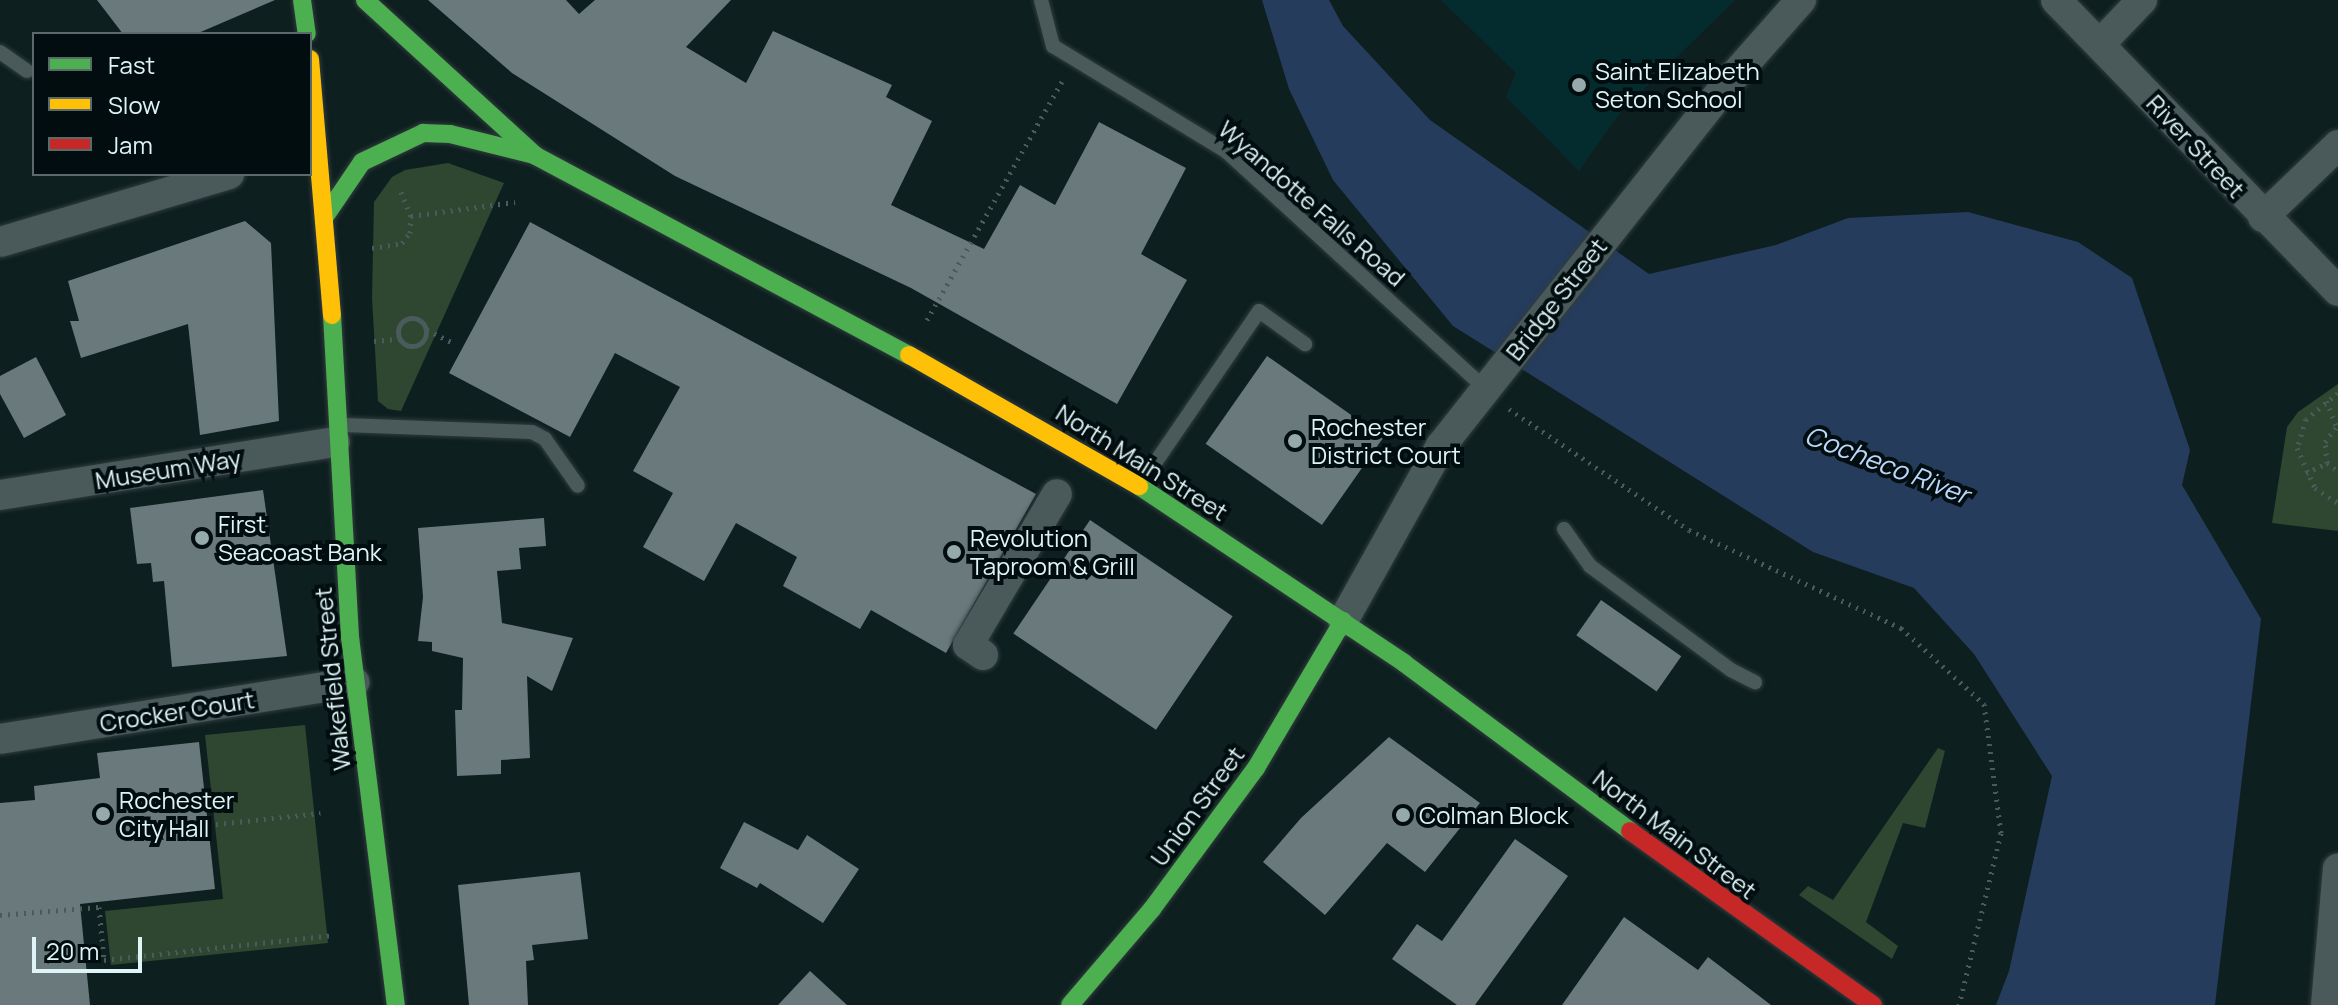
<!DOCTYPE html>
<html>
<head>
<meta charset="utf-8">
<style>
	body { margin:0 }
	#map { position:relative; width:2338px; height:1005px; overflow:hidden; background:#0e1f20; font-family:Manrope,sans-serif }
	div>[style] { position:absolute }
	.built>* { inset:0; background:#042c2f }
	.green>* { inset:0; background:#2f4731 }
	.water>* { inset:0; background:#253c5d }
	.building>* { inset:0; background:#6a797c; transform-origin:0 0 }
	.path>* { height:5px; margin-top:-2.5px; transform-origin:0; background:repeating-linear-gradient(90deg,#4b5a5b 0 2px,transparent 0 8px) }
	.path>.ring { margin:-2.5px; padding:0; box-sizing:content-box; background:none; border:5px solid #4b5a5b; border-radius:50% }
	.roads { filter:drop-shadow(0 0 2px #303c3d) drop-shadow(0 0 2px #303c3d) }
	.lane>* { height:14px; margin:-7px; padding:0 7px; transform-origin:7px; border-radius:7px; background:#4a5a5b }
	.street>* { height:30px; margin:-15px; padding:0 15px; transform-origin:15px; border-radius:15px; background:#4a5a5b }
	.fast>* { height:18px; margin:-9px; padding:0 9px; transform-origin:9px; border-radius:9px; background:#4caf50 }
	.slow>* { height:18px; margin:-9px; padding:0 9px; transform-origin:9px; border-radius:9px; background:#ffc107 }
	.jam>* { height:18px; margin:-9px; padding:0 9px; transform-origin:9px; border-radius:9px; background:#c62828 }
	.dots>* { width:22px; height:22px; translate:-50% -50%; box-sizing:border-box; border:4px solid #010d0e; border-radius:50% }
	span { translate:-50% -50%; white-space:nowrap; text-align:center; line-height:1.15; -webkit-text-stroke:8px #010d0e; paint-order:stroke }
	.poi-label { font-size:24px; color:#dff4f6 }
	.left { translate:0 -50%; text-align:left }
	.street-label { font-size:24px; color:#dff4f6 }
	.water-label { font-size:26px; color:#bdd6fc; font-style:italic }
	.legend { position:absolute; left:32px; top:32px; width:280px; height:144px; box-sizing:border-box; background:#010d0e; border:2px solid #5a696b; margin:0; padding:10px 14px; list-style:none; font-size:24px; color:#dff4f6 }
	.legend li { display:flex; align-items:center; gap:16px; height:40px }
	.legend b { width:40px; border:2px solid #5a696b }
	.scale { position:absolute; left:32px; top:937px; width:110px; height:36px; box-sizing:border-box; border:4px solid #dff4f6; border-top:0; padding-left:10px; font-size:24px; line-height:28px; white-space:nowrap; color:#dff4f6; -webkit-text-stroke:6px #010d0e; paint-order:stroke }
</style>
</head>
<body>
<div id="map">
	<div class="built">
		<div style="clip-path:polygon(1441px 0,1735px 0,1620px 113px,1579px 171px,1506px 97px,1516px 73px)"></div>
	</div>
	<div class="green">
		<div style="clip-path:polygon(448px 163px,504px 183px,401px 411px,388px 409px,378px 401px,372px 298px,374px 202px,392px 177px,405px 170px)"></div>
		<div style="clip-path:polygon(2338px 384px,2338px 531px,2272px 523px,2287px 427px,2298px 412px)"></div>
		<div style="clip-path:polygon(305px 725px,328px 943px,111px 965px,105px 911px,223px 899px,205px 735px)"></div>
		<div style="clip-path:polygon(1938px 748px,1945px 751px,1925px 828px,1903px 823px,1866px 922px,1898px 946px,1892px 959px,1799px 895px,1808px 886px,1833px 900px)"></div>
	</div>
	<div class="water">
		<div style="clip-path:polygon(1262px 0,1329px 0,1343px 26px,1430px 120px,1649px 274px,1776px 245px,1848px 218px,1968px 212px,2078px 242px,2132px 278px,2190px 450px,2182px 485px,2261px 619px,2215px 1005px,1996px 1005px,2009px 971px,2052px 776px,1974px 654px,1914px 588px,1813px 552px,1453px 326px,1333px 180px,1289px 89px)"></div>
	</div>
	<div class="building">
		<div style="clip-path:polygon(97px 0,275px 0,196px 34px,123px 34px)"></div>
		<div style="clip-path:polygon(428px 0,566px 0,579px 14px,595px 0,731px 0,686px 47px,746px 83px,773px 31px,892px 85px,886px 97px,932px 121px,891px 205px,984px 249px,1020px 185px,1055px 205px,1099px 122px,1186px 168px,1141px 254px,1187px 280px,1117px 404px,911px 288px,675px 176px,512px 73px)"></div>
		<div style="clip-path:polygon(245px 221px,271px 243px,279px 421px,200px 435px,188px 324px,81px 358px,70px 321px,79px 321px,68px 281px)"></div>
		<div style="clip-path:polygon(530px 222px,1036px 494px,946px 653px,871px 610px,860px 629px,783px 586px,797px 557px,736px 523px,704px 581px,643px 547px,673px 493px,633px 471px,680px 387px,615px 353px,570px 437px,449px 373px)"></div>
		<div style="left:1267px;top:356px;width:142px;height:107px;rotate:35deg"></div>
		<div style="clip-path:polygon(36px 357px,66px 415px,24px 438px,0 394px,0 376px)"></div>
		<div style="clip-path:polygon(263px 490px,287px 656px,172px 667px,164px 581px,153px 582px,151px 563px,137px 564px,130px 508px)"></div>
		<div style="clip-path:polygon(544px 518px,546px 546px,519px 548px,521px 569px,497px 571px,502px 623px,573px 638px,552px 691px,527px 676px,530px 758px,501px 760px,501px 774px,457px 776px,455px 710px,462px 710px,463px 658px,432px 651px,432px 642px,418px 641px,423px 597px,418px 528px)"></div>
		<div style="left:1090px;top:520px;width:172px;height:137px;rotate:34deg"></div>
		<div style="left:1601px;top:600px;width:98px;height:43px;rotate:35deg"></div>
		<div style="clip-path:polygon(1389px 737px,1480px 803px,1425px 872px,1387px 843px,1325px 915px,1263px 862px,1301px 818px)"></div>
		<div style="clip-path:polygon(199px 742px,215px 889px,80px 904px,90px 1005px,0 1005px,0 803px,35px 800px,34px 786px,100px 778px,97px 753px)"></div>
		<div style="clip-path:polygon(744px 822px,798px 850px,807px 835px,859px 869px,823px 923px,760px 883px,757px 888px,720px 868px)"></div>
		<div style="clip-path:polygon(1515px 839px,1568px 876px,1475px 1005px,1457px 1005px,1392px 959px,1417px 924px,1442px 941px)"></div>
		<div style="clip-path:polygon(580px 872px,588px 939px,532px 945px,534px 960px,526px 961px,528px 1005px,469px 1005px,458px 885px)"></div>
		<div style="clip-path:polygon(1624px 917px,1698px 970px,1708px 957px,1771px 1005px,1562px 1005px)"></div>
		<div style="clip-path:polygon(810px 971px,847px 1005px,778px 1005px)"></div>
	</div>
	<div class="path">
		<div style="left:411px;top:216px;width:105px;rotate:-7.7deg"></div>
		<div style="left:372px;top:248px;width:30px;rotate:-9deg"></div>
		<div style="left:402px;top:243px;width:13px;rotate:-51deg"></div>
		<div style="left:410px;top:233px;width:17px;rotate:-87deg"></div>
		<div style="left:411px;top:216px;width:30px;rotate:-113deg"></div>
		<div class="ring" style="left:398px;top:318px;width:23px;height:23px"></div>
		<div style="left:927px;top:320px;width:274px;rotate:-60.5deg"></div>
		<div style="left:427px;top:330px;width:30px;rotate:26deg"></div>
		<div style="left:374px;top:341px;width:25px;rotate:-5deg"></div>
		<div style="left:2338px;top:393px;width:41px;rotate:140.9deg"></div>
		<div style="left:2306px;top:419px;width:30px;rotate:107deg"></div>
		<div style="left:2297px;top:448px;width:44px;rotate:65.8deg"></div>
		<div style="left:2315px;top:488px;width:27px;rotate:33deg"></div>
		<div style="left:2326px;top:401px;width:26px;rotate:67deg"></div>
		<div style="left:1509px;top:409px;width:217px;rotate:33.9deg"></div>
		<div style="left:1689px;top:530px;width:234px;rotate:24.8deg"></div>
		<div style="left:1901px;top:628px;width:113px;rotate:42.5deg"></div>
		<div style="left:1984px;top:704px;width:130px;rotate:82.5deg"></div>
		<div style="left:2001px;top:833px;width:177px;rotate:103.7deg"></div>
		<div style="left:2327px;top:463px;width:21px;rotate:-95deg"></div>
		<div style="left:2325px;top:442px;width:21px;rotate:-53deg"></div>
		<div style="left:2306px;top:473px;width:23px;rotate:-25deg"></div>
		<div style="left:2327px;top:463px;width:14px;rotate:36deg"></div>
		<div style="left:208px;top:825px;width:113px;rotate:-6.1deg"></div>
		<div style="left:0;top:915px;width:99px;rotate:-4.6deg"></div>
		<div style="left:99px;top:907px;width:53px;rotate:84.6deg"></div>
		<div style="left:104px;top:960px;width:231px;rotate:-6.2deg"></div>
	</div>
	<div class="roads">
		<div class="lane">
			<div style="left:1041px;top:0;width:48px;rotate:75.4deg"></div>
			<div style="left:1053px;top:46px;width:204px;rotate:31.3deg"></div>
			<div style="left:1227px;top:152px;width:350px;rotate:42.5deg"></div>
			<div style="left:0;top:52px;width:33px;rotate:35deg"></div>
			<div style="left:343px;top:425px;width:189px;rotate:2.1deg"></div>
			<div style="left:532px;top:432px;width:15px;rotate:28deg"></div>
			<div style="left:545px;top:439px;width:57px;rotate:54.9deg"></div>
			<div style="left:1142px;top:482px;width:207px;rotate:-55.6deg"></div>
			<div style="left:1259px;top:311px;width:57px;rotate:35.7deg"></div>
			<div style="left:1564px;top:529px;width:45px;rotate:54.9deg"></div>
			<div style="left:1590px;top:566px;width:175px;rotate:36.4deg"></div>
			<div style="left:1731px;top:670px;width:27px;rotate:27deg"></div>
		</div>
		<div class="street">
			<div style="left:2056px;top:0;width:405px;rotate:45.9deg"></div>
			<div style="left:2100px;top:44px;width:61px;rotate:-46.3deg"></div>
			<div style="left:2263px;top:217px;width:104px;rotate:-43.8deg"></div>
			<div style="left:0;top:242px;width:239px;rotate:-16.5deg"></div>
			<div style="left:0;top:495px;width:339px;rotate:-9deg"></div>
			<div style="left:1343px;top:621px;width:201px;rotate:-60.8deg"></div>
			<div style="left:1441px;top:446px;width:459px;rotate:-51.7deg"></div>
			<div style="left:1725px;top:86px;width:115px;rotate:-48.5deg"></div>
			<div style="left:983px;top:655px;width:18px;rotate:-146deg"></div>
			<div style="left:968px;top:645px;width:175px;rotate:-59.5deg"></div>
			<div style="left:0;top:739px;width:359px;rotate:-9.1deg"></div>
			<div style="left:2326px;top:1005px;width:137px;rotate:-85deg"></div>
		</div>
		<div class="fast">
			<div style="left:302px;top:0;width:34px;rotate:82deg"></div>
			<div style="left:365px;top:0;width:231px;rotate:42.4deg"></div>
			<div style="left:536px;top:156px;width:423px;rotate:28.1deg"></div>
			<div style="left:326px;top:215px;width:64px;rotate:-55.8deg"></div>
			<div style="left:362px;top:162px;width:68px;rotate:-25.4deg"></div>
			<div style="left:423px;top:133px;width:27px;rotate:2deg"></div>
			<div style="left:450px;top:134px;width:88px;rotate:13.9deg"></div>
			<div style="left:332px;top:315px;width:323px;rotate:86.8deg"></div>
			<div style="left:350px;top:637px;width:371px;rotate:82.9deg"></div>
			<div style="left:1139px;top:486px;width:319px;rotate:33.7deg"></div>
			<div style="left:1404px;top:663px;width:282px;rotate:36.6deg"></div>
			<div style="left:1070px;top:1005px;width:126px;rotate:-49.5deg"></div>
			<div style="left:1152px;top:909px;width:175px;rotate:-53.6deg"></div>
			<div style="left:1256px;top:768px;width:171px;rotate:-59.4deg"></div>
		</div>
		<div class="slow">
			<div style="left:310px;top:59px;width:257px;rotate:85.1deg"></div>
			<div style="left:909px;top:355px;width:265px;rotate:29.7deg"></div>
		</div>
		<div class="jam">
			<div style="left:1630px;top:831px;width:299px;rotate:35.6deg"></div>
		</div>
	</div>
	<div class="dots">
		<div style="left:1579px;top:85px;background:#96a9ab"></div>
		<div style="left:1295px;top:441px;background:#96a9ab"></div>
		<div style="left:202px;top:538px;background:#96a9ab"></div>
		<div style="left:954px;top:552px;background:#96a9ab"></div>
		<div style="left:103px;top:814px;background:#96a9ab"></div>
		<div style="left:1403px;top:815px;background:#96a9ab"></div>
	</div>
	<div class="poi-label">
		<span class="left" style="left:1595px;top:85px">Saint Elizabeth<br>Seton School</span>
		<span class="left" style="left:1311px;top:441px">Rochester<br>District Court</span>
		<span class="left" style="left:218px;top:538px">First<br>Seacoast Bank</span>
		<span class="left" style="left:970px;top:552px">Revolution<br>Taproom &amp; Grill</span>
		<span class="left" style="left:119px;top:814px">Rochester<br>City Hall</span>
		<span class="left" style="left:1419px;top:815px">Colman Block</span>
	</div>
	<div class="street-label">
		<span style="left:2196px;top:146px;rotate:47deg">River Street</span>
		<span style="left:1312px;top:203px;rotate:41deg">Wyandotte Falls Road</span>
		<span style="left:1556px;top:299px;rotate:-52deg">Bridge Street</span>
		<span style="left:1142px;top:462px;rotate:32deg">North Main Street</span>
		<span style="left:168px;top:469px;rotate:-9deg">Museum Way</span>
		<span style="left:332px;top:679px;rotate:-96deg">Wakefield Street</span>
		<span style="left:177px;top:711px;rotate:-9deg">Crocker Court</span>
		<span style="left:1197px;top:806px;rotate:-54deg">Union Street</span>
		<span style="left:1675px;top:834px;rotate:37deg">North Main Street</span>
	</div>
	<div class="water-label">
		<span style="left:1887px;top:465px;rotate:21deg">Cocheco River</span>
	</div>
	<ul class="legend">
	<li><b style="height:10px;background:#4caf50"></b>Fast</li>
	<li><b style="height:10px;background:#ffc107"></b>Slow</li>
	<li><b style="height:10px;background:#c62828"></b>Jam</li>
	</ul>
	<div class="scale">20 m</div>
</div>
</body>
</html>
